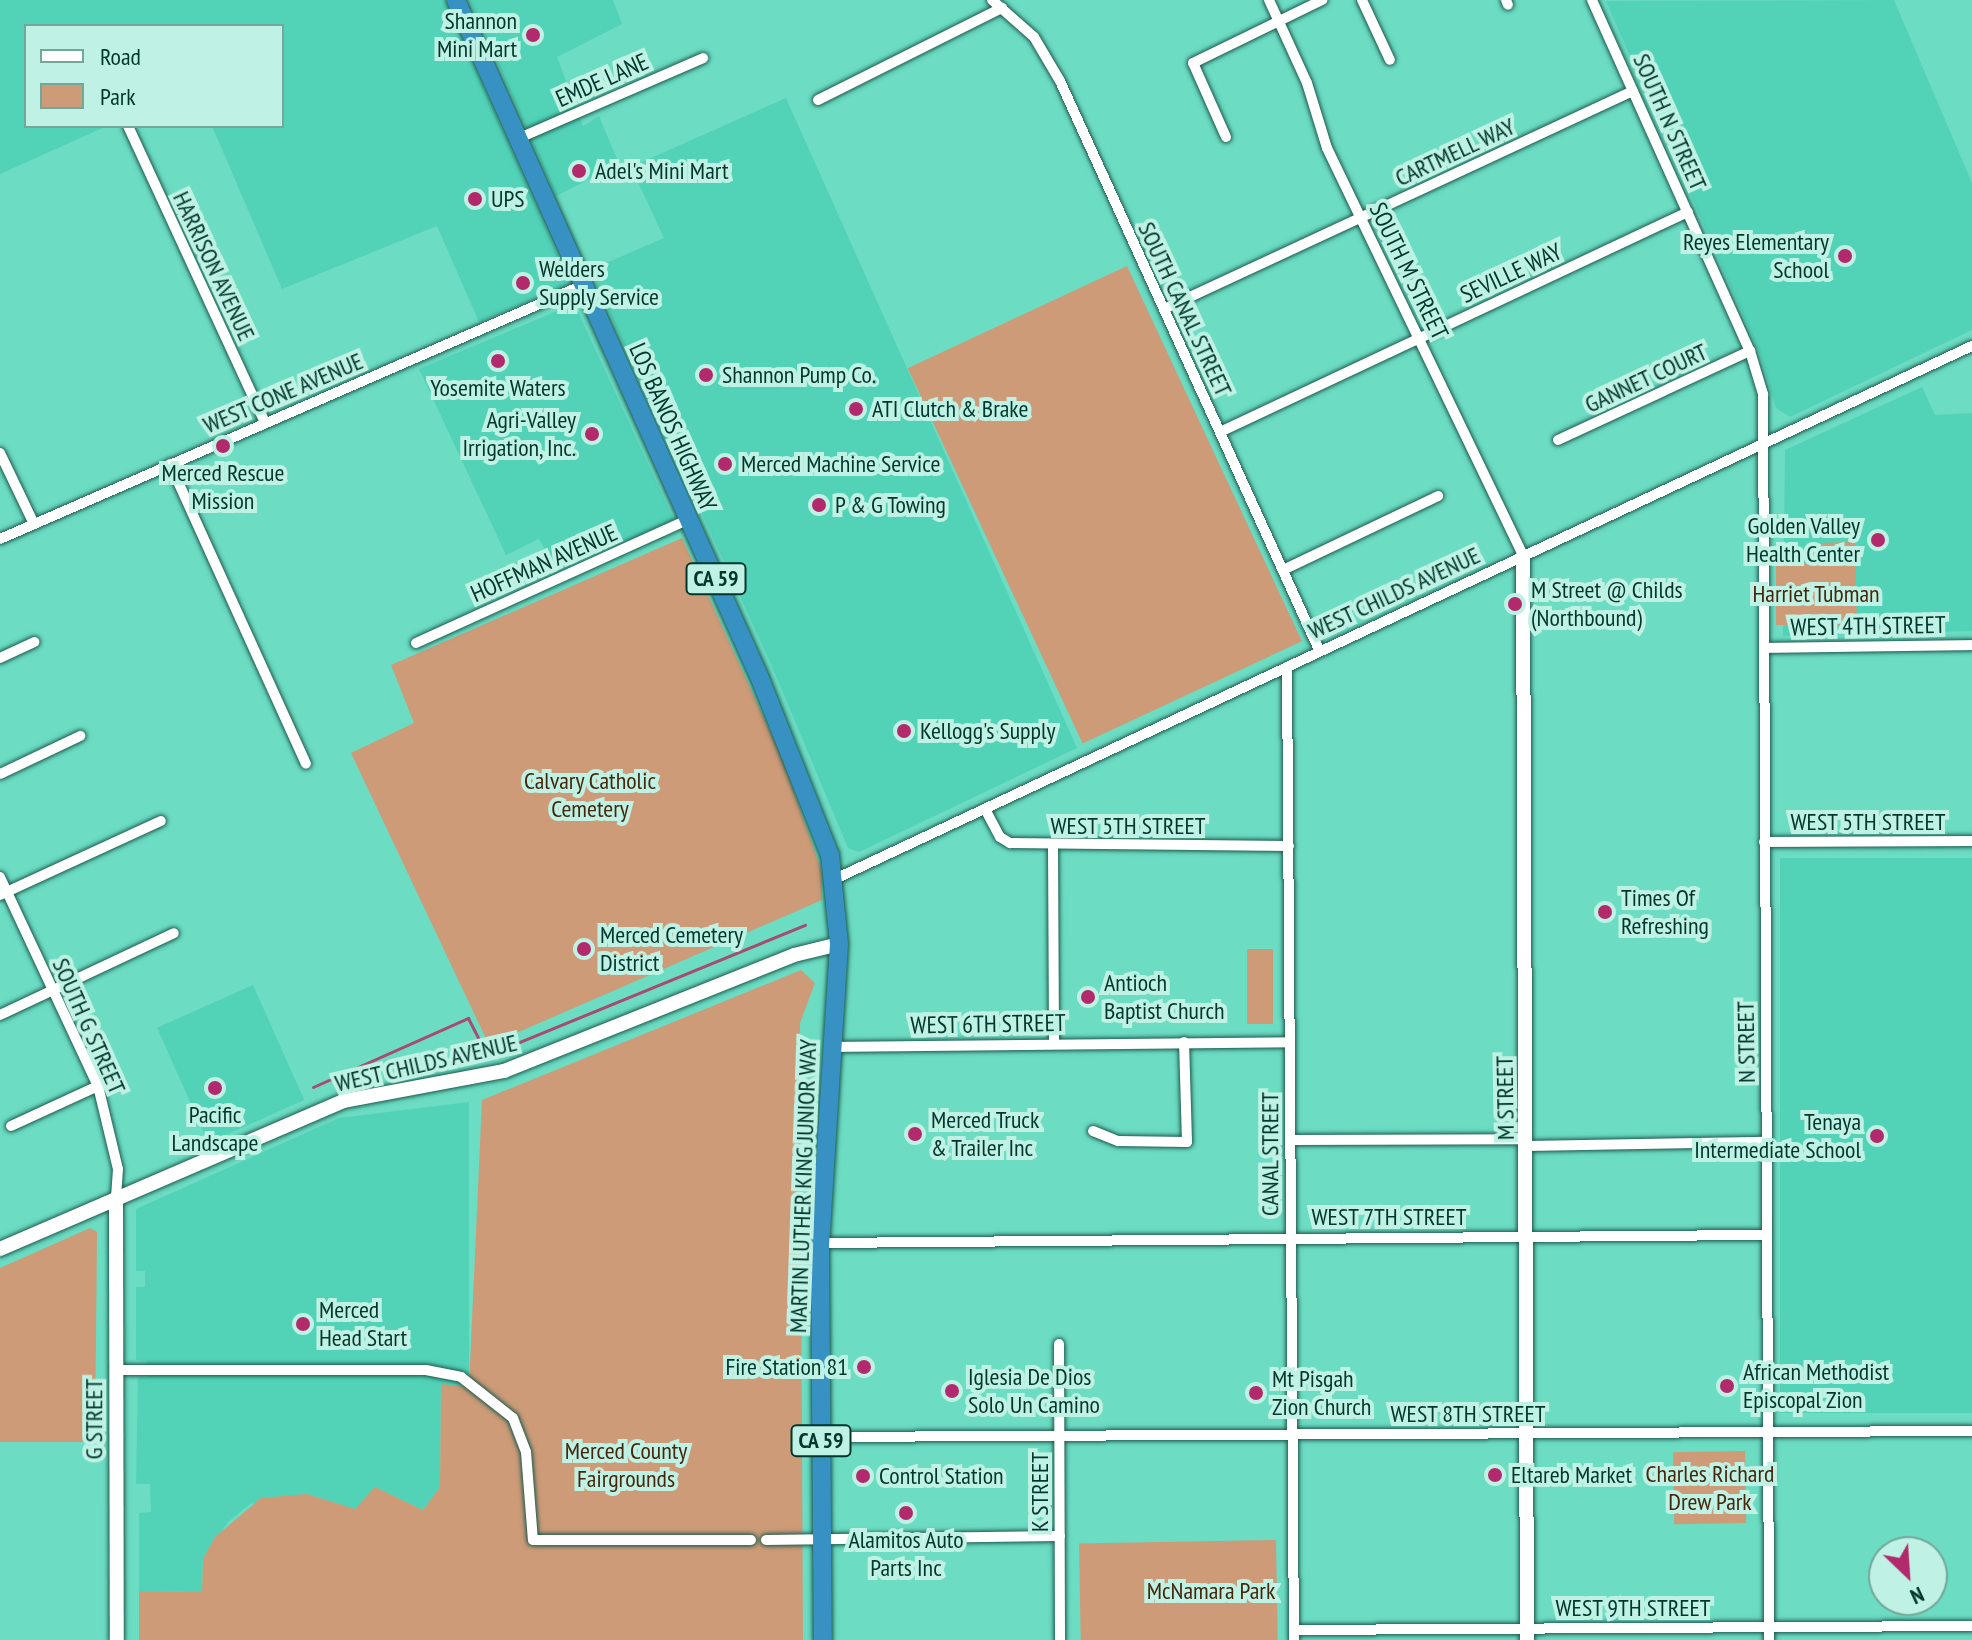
<!DOCTYPE html>
<html>
<head>
<meta charset="utf-8">
<style>
	body { margin:0 }
	#map { position:relative; width:1972px; height:1640px; overflow:hidden; background:#6cdcc3; font-family:"PT Sans Narrow",sans-serif }
	div>[style] { position:absolute }
	.built>* { inset:0; background:#52d3b8; transform-origin:0 0 }
	.green>* { inset:0; background:#cd9b78; transform-origin:0 0 }
	.stream>* { height:3px; margin:-1.5px; padding:0 1.5px; transform-origin:1.5px; border-radius:1.5px; background:#a64c70 }
	.roads { filter:drop-shadow(0 0 2px #1d5a4d) drop-shadow(0 0 2px #1d5a4d) }
	.street>* { height:10px; margin:-5px; padding:0 5px; transform-origin:5px; border-radius:5px; background:#fff }
	.secondary>* { height:14px; margin:-7px; padding:0 7px; transform-origin:7px; border-radius:7px; background:#fff }
	.highway>* { height:18px; margin:-9px; padding:0 9px; transform-origin:9px; border-radius:9px; background:#3791c3 }
	.dots>* { width:22px; height:22px; translate:-50% -50%; box-sizing:border-box; border:4px solid #bff2e4; border-radius:50% }
	span { translate:-50% -50%; white-space:nowrap; text-align:center; line-height:1.15; -webkit-text-stroke:8px #bff2e4; paint-order:stroke }
	.shield-label span { padding:2px 6px; background:#bff2e4; border:2px solid; border-radius:6px; -webkit-text-stroke-width:0 }
	.shield-label { font-size:22px; color:#01362c; font-weight:700 }
	.poi-label { font-size:24px; color:#01362c }
	.right { translate:-100% -50%; text-align:right }
	.left { translate:0 -50%; text-align:left }
	.street-label { font-size:24px; color:#01362c }
	.park-label { font-size:24px; color:#46260b }
	.legend { position:absolute; left:24px; top:24px; width:260px; height:104px; box-sizing:border-box; background:#bff2e4; border:2px solid #73a79a; margin:0; padding:10px 14px; list-style:none; font-size:24px; color:#01362c }
	.legend li { display:flex; align-items:center; gap:16px; height:40px }
	.legend b { width:40px; border:2px solid #73a79a }
	.north { position:absolute; left:1868px; top:1536px; width:80px; height:80px; box-sizing:border-box; background:#bff2e4; border:2px solid #73a79a; border-radius:50%; rotate:155deg; font-size:22px; font-weight:700; line-height:32px; text-align:center; color:#01362c }
	.north::after { content:''; display:block; margin:auto; width:28px; height:36px; background:#b22a6b; clip-path:polygon(50% 0,100% 100%,50% 72%,0 100%) }
</style>
</head>
<body>
<div id="map">
	<div class="built">
		<div style="clip-path:polygon(0 0,445px 0,570px 283px,479px 322px,437px 226px,282px 289px,212px 126px,282px 126px,282px 26px,26px 26px,26px 126px,107px 126px,0 174px)"></div>
		<div style="clip-path:polygon(470px 0,613px 0,622px 24px,557px 57px,583px 126px,599px 116px,619px 164px,556px 196px)"></div>
		<div style="clip-path:polygon(1894px 0,1972px 183px,1972px 330px,1790px 417px,1776px 408px,1760px 354px,1606px 1px)"></div>
		<div style="clip-path:polygon(786px 98px,1077px 748px,859px 852px,848px 848px,771px 664px,590px 270px,664px 238px,631px 167px)"></div>
		<div style="clip-path:polygon(564px 308px,578px 312px,674px 520px,557px 571px,539px 539px,506px 555px,419px 369px)"></div>
		<div style="clip-path:polygon(1922px 387px,1935px 415px,1972px 413px,1972px 631px,1783px 636px,1785px 450px)"></div>
		<div style="left:1780px;top:858px;width:192px;height:555px"></div>
		<div style="left:253px;top:985px;width:126px;height:105px;rotate:66deg"></div>
		<div style="clip-path:polygon(469px 1102px,469px 1388px,441px 1385px,440px 1487px,423px 1510px,375px 1488px,356px 1510px,307px 1494px,250px 1504px,228px 1522px,203px 1559px,202px 1592px,139px 1591px,139px 1513px,151px 1512px,150px 1484px,136px 1484px,138px 1377px,147px 1377px,147px 1361px,136px 1360px,136px 1287px,145px 1287px,145px 1271px,136px 1271px,136px 1209px,339px 1118px)"></div>
	</div>
	<div class="green">
		<div style="left:1127px;top:266px;width:414px;height:242px;rotate:65deg"></div>
		<div style="clip-path:polygon(682px 538px,783px 760px,822px 872px,822px 900px,489px 1045px,351px 753px,414px 723px,391px 665px)"></div>
		<div style="clip-path:polygon(1855px 542px,1857px 625px,1776px 625px,1776px 564px,1818px 563px,1819px 543px)"></div>
		<div style="left:1273px;top:949px;width:75px;height:26px;rotate:90deg"></div>
		<div style="clip-path:polygon(801px 970px,815px 983px,800px 1023px,803px 1640px,139px 1640px,139px 1591px,202px 1592px,203px 1559px,215px 1537px,261px 1498px,307px 1494px,355px 1509px,375px 1487px,423px 1510px,440px 1487px,441px 1384px,469px 1387px,482px 1100px)"></div>
		<div style="clip-path:polygon(90px 1228px,97px 1232px,95px 1442px,0 1442px,0 1268px)"></div>
		<div style="left:1745px;top:1451px;width:72px;height:72px;rotate:89deg"></div>
		<div style="left:1276px;top:1540px;width:100px;height:197px;rotate:89deg"></div>
	</div>
	<div class="stream">
		<div style="left:313px;top:1087px;width:170px;rotate:-24deg"></div>
		<div style="left:468px;top:1018px;width:35px;rotate:63deg"></div>
		<div style="left:484px;top:1049px;width:11px;rotate:15deg"></div>
		<div style="left:495px;top:1052px;width:335px;rotate:-22.3deg"></div>
	</div>
	<div class="roads">
		<div class="street">
			<div style="left:992px;top:0;width:56px;rotate:41.4deg"></div>
			<div style="left:1034px;top:37px;width:51px;rotate:59.4deg"></div>
			<div style="left:1060px;top:81px;width:627px;rotate:65.52deg"></div>
			<div style="left:1269px;top:0;width:91px;rotate:65.4deg"></div>
			<div style="left:1307px;top:83px;width:68px;rotate:72.9deg"></div>
			<div style="left:1327px;top:148px;width:453px;rotate:64.3deg"></div>
			<div style="left:1362px;top:0;width:66px;rotate:65deg"></div>
			<div style="left:1506px;top:0;width:5px;rotate:68deg"></div>
			<div style="left:1592px;top:0;width:385px;rotate:65.8deg"></div>
			<div style="left:1750px;top:351px;width:45px;rotate:73.2deg"></div>
			<div style="left:1763px;top:394px;width:1246px;rotate:89.72deg"></div>
			<div style="left:818px;top:100px;width:206px;rotate:-26.6deg"></div>
			<div style="left:128px;top:126px;width:327px;rotate:65.2deg"></div>
			<div style="left:1226px;top:137px;width:81px;rotate:-114deg"></div>
			<div style="left:1193px;top:63px;width:144px;rotate:-26deg"></div>
			<div style="left:517px;top:139px;width:203px;rotate:-23.5deg"></div>
			<div style="left:1164px;top:309px;width:517px;rotate:-24.93deg"></div>
			<div style="left:1220px;top:432px;width:517px;rotate:-25.18deg"></div>
			<div style="left:1558px;top:440px;width:212px;rotate:-24.9deg"></div>
			<div style="left:0;top:453px;width:79px;rotate:64.4deg"></div>
			<div style="left:170px;top:464px;width:329px;rotate:65.6deg"></div>
			<div style="left:0;top:539px;width:636px;rotate:-23.54deg"></div>
			<div style="left:1283px;top:570px;width:172px;rotate:-25.5deg"></div>
			<div style="left:416px;top:643px;width:300px;rotate:-24.4deg"></div>
			<div style="left:1765px;top:648px;width:207px;rotate:-0.8deg"></div>
			<div style="left:0;top:658px;width:38px;rotate:-25deg"></div>
			<div style="left:1287px;top:667px;width:973px;rotate:89.59deg"></div>
			<div style="left:0;top:774px;width:89px;rotate:-25.4deg"></div>
			<div style="left:985px;top:809px;width:32px;rotate:62deg"></div>
			<div style="left:1000px;top:837px;width:12px;rotate:31deg"></div>
			<div style="left:1010px;top:843px;width:279px;rotate:0.6deg"></div>
			<div style="left:1764px;top:842px;width:208px;rotate:-0.3deg"></div>
			<div style="left:1053px;top:846px;width:196px;rotate:89.7deg"></div>
			<div style="left:0;top:877px;width:231px;rotate:64.9deg"></div>
			<div style="left:98px;top:1086px;width:85px;rotate:76.5deg"></div>
			<div style="left:118px;top:1169px;width:29px;rotate:94deg"></div>
			<div style="left:835px;top:879px;width:1256px;rotate:-25.12deg"></div>
			<div style="left:0;top:895px;width:177px;rotate:-24.7deg"></div>
			<div style="left:0;top:1015px;width:192px;rotate:-25.2deg"></div>
			<div style="left:832px;top:1047px;width:458px;rotate:-0.6deg"></div>
			<div style="left:11px;top:1126px;width:96px;rotate:-24.7deg"></div>
			<div style="left:1093px;top:1131px;width:27px;rotate:22deg"></div>
			<div style="left:1118px;top:1141px;width:69px;rotate:0.8deg"></div>
			<div style="left:1187px;top:1142px;width:100px;rotate:-91.7deg"></div>
			<div style="left:1290px;top:1140px;width:237px;rotate:-0.2deg"></div>
			<div style="left:1527px;top:1146px;width:240px;rotate:-1deg"></div>
			<div style="left:820px;top:1243px;width:945px;rotate:-0.49deg"></div>
			<div style="left:1059px;top:1344px;width:296px;rotate:89.8deg"></div>
			<div style="left:116px;top:1370px;width:310px"></div>
			<div style="left:426px;top:1370px;width:36px;rotate:11deg"></div>
			<div style="left:461px;top:1377px;width:66px;rotate:38.3deg"></div>
			<div style="left:513px;top:1418px;width:36px;rotate:69deg"></div>
			<div style="left:526px;top:1452px;width:88px;rotate:85.5deg"></div>
			<div style="left:533px;top:1540px;width:218px"></div>
			<div style="left:821px;top:1437px;width:1151px;rotate:-0.3deg"></div>
			<div style="left:766px;top:1540px;width:294px;rotate:-0.8deg"></div>
			<div style="left:1294px;top:1630px;width:678px;rotate:-0.34deg"></div>
		</div>
		<div class="secondary">
			<div style="left:1523px;top:556px;width:1084px;rotate:89.79deg"></div>
			<div style="left:116px;top:1198px;width:442px;rotate:89.9deg"></div>
			<div style="left:0;top:1249px;width:374px;rotate:-23.3deg"></div>
			<div style="left:343px;top:1101px;width:164px;rotate:-10.6deg"></div>
			<div style="left:504px;top:1071px;width:312px;rotate:-21.8deg"></div>
			<div style="left:794px;top:955px;width:46px;rotate:-13.7deg"></div>
		</div>
		<div class="highway">
			<div style="left:456px;top:0;width:741px;rotate:65.86deg"></div>
			<div style="left:759px;top:676px;width:193px;rotate:68.4deg"></div>
			<div style="left:830px;top:855px;width:89px;rotate:84.2deg"></div>
			<div style="left:839px;top:944px;width:300px;rotate:93.6deg"></div>
			<div style="left:820px;top:1243px;width:397px;rotate:89.6deg"></div>
		</div>
	</div>
	<div class="dots">
		<div style="left:533px;top:35px;background:#b22a6b"></div>
		<div style="left:579px;top:171px;background:#b22a6b"></div>
		<div style="left:475px;top:199px;background:#b22a6b"></div>
		<div style="left:1845px;top:256px;background:#b22a6b"></div>
		<div style="left:523px;top:283px;background:#b22a6b"></div>
		<div style="left:498px;top:361px;background:#b22a6b"></div>
		<div style="left:706px;top:375px;background:#b22a6b"></div>
		<div style="left:856px;top:409px;background:#b22a6b"></div>
		<div style="left:592px;top:434px;background:#b22a6b"></div>
		<div style="left:223px;top:446px;background:#b22a6b"></div>
		<div style="left:725px;top:464px;background:#b22a6b"></div>
		<div style="left:819px;top:505px;background:#b22a6b"></div>
		<div style="left:1878px;top:540px;background:#b22a6b"></div>
		<div style="left:1515px;top:604px;background:#b22a6b"></div>
		<div style="left:904px;top:731px;background:#b22a6b"></div>
		<div style="left:1605px;top:912px;background:#b22a6b"></div>
		<div style="left:584px;top:949px;background:#b22a6b"></div>
		<div style="left:1088px;top:997px;background:#b22a6b"></div>
		<div style="left:215px;top:1088px;background:#b22a6b"></div>
		<div style="left:915px;top:1134px;background:#b22a6b"></div>
		<div style="left:1877px;top:1136px;background:#b22a6b"></div>
		<div style="left:303px;top:1324px;background:#b22a6b"></div>
		<div style="left:864px;top:1367px;background:#b22a6b"></div>
		<div style="left:1727px;top:1386px;background:#b22a6b"></div>
		<div style="left:952px;top:1391px;background:#b22a6b"></div>
		<div style="left:1256px;top:1393px;background:#b22a6b"></div>
		<div style="left:1495px;top:1475px;background:#b22a6b"></div>
		<div style="left:863px;top:1476px;background:#b22a6b"></div>
		<div style="left:906px;top:1513px;background:#b22a6b"></div>
	</div>
	<div class="shield-label">
		<span style="left:716px;top:579px">CA 59</span>
		<span style="left:821px;top:1441px">CA 59</span>
	</div>
	<div class="poi-label">
		<span class="right" style="left:517px;top:35px">Shannon<br>Mini Mart</span>
		<span class="left" style="left:595px;top:171px">Adel's Mini Mart</span>
		<span class="left" style="left:491px;top:199px">UPS</span>
		<span class="right" style="left:1829px;top:256px">Reyes Elementary<br>School</span>
		<span class="left" style="left:539px;top:283px">Welders<br>Supply Service</span>
		<span class="left" style="left:722px;top:375px">Shannon Pump Co.</span>
		<span style="left:498px;top:388px">Yosemite Waters</span>
		<span class="left" style="left:872px;top:409px">ATI Clutch &amp; Brake</span>
		<span class="right" style="left:576px;top:434px">Agri-Valley<br>Irrigation, Inc.</span>
		<span class="left" style="left:741px;top:464px">Merced Machine Service</span>
		<span style="left:223px;top:487px">Merced Rescue<br>Mission</span>
		<span class="left" style="left:835px;top:505px">P &amp; G Towing</span>
		<span class="right" style="left:1860px;top:540px">Golden Valley<br>Health Center</span>
		<span class="left" style="left:1531px;top:604px">M Street @ Childs<br>(Northbound)</span>
		<span class="left" style="left:920px;top:731px">Kellogg's Supply</span>
		<span class="left" style="left:1621px;top:912px">Times Of<br>Refreshing</span>
		<span class="left" style="left:600px;top:949px">Merced Cemetery<br>District</span>
		<span class="left" style="left:1104px;top:997px">Antioch<br>Baptist Church</span>
		<span style="left:215px;top:1129px">Pacific<br>Landscape</span>
		<span class="left" style="left:931px;top:1134px">Merced Truck<br>&amp; Trailer Inc</span>
		<span class="right" style="left:1861px;top:1136px">Tenaya<br>Intermediate School</span>
		<span class="left" style="left:319px;top:1324px">Merced<br>Head Start</span>
		<span class="right" style="left:848px;top:1367px">Fire Station 81</span>
		<span class="left" style="left:1743px;top:1386px">African Methodist<br>Episcopal Zion</span>
		<span class="left" style="left:968px;top:1391px">Iglesia De Dios<br>Solo Un Camino</span>
		<span class="left" style="left:1272px;top:1393px">Mt Pisgah<br>Zion Church</span>
		<span class="left" style="left:1511px;top:1475px">Eltareb Market</span>
		<span class="left" style="left:879px;top:1476px">Control Station</span>
		<span style="left:906px;top:1554px">Alamitos Auto<br>Parts Inc</span>
	</div>
	<div class="street-label">
		<span style="left:602px;top:80px;rotate:-24deg">EMDE LANE</span>
		<span style="left:1670px;top:122px;rotate:66deg">SOUTH N STREET</span>
		<span style="left:1455px;top:152px;rotate:-25deg">CARTMELL WAY</span>
		<span style="left:214px;top:266px;rotate:65deg">HARRISON AVENUE</span>
		<span style="left:1409px;top:271px;rotate:64deg">SOUTH M STREET</span>
		<span style="left:1511px;top:273px;rotate:-25deg">SEVILLE WAY</span>
		<span style="left:1185px;top:309px;rotate:65deg">SOUTH CANAL STREET</span>
		<span style="left:1646px;top:378px;rotate:-25deg">GANNET COURT</span>
		<span style="left:283px;top:393px;rotate:-23deg">WEST CONE AVENUE</span>
		<span style="left:673px;top:427px;rotate:66deg">LOS BANOS HIGHWAY</span>
		<span style="left:544px;top:563px;rotate:-24deg">HOFFMAN AVENUE</span>
		<span style="left:1394px;top:593px;rotate:-25deg">WEST CHILDS AVENUE</span>
		<span style="left:1868px;top:626px;rotate:-1deg">WEST 4TH STREET</span>
		<span style="left:1868px;top:822px">WEST 5TH STREET</span>
		<span style="left:1128px;top:826px">WEST 5TH STREET</span>
		<span style="left:988px;top:1024px;rotate:-1deg">WEST 6TH STREET</span>
		<span style="left:89px;top:1026px;rotate:66deg">SOUTH G STREET</span>
		<span style="left:1746px;top:1042px;rotate:-91deg">N STREET</span>
		<span style="left:426px;top:1063px;rotate:-13deg">WEST CHILDS AVENUE</span>
		<span style="left:1505px;top:1098px;rotate:-91deg">M STREET</span>
		<span style="left:1270px;top:1154px;rotate:-90deg">CANAL STREET</span>
		<span style="left:803px;top:1186px;rotate:-88deg">MARTIN LUTHER KING JUNIOR WAY</span>
		<span style="left:1389px;top:1217px">WEST 7TH STREET</span>
		<span style="left:1468px;top:1414px">WEST 8TH STREET</span>
		<span style="left:94px;top:1419px;rotate:-90deg">G STREET</span>
		<span style="left:1040px;top:1492px;rotate:-90deg">K STREET</span>
		<span style="left:1633px;top:1608px">WEST 9TH STREET</span>
	</div>
	<div class="park-label">
		<span style="left:1816px;top:594px">Harriet Tubman</span>
		<span style="left:590px;top:795px">Calvary Catholic<br>Cemetery</span>
		<span style="left:626px;top:1465px">Merced County<br>Fairgrounds</span>
		<span style="left:1710px;top:1488px">Charles Richard<br>Drew Park</span>
		<span style="left:1211px;top:1591px">McNamara Park</span>
	</div>
	<ul class="legend">
	<li><b style="height:10px;background:#fff"></b>Road</li>
	<li><b style="height:22px;background:#cd9b78"></b>Park</li>
	</ul>
	<div class="north">N</div>
</div>
</body>
</html>
